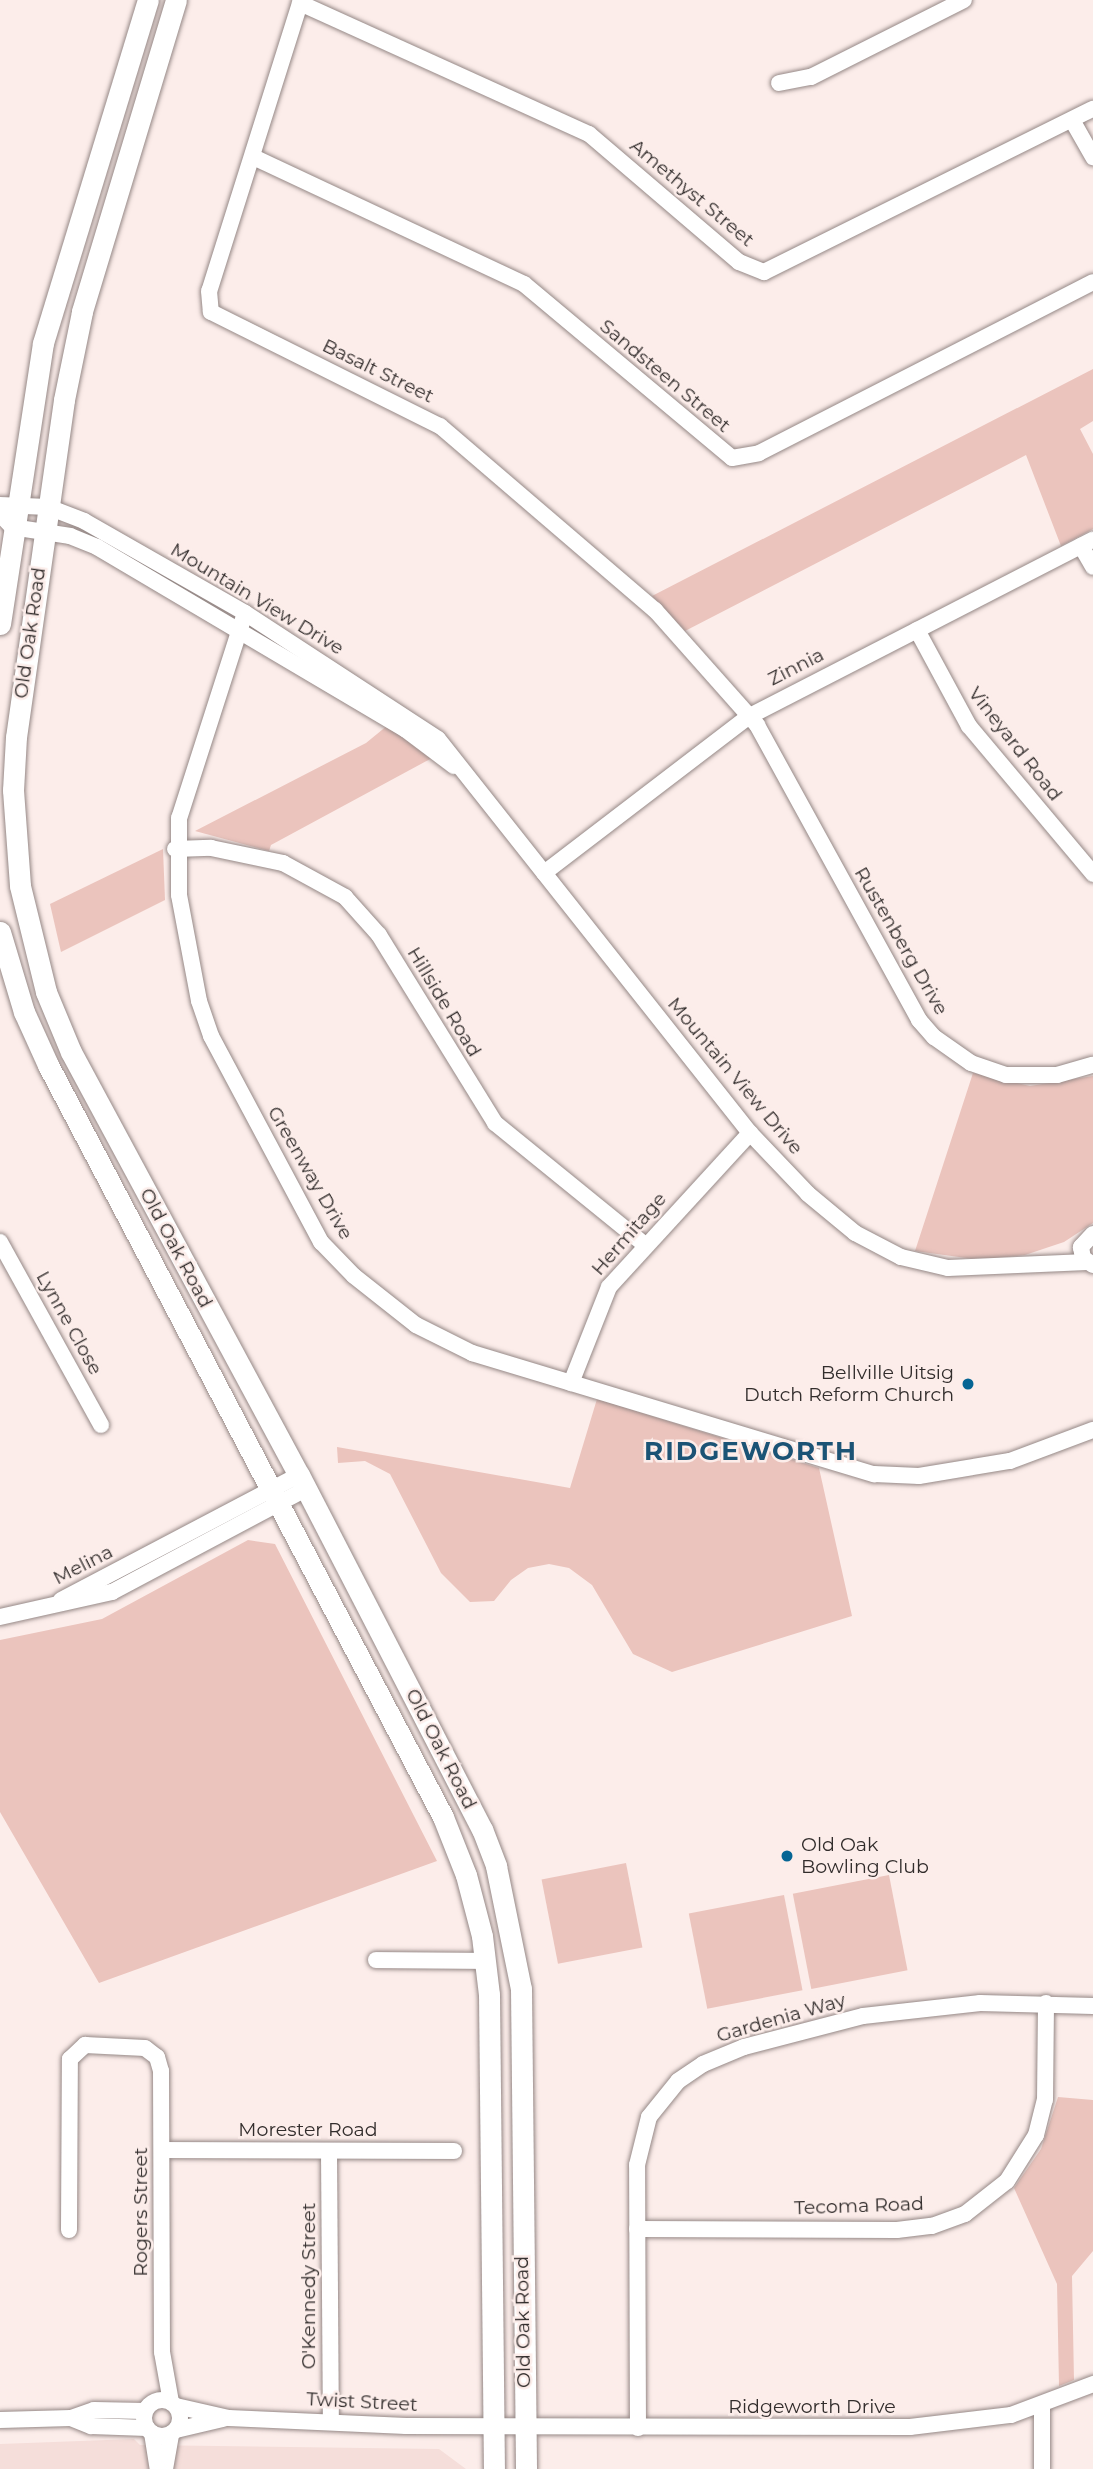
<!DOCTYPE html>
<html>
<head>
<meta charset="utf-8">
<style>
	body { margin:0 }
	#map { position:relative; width:1093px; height:2469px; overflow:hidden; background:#fcedea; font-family:Montserrat,sans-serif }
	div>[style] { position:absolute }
	.built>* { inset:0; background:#f5deda }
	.green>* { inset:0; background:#ebc4bd; transform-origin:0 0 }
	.roads { filter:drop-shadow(0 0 2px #958886) drop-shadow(0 0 2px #958886) }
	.minor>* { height:16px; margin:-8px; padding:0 8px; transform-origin:8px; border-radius:8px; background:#fff }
	.minor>.ring { margin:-8px; padding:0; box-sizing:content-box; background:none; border:16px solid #fff; border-radius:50% }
	.major>* { height:21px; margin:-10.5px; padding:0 10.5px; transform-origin:10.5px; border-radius:10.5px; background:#fff }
	.dots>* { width:19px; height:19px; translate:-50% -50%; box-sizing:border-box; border:4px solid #fcedea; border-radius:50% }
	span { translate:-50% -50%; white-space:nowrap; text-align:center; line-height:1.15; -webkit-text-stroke:5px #fcedea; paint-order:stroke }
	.street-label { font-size:19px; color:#322d2c }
	.poi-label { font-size:19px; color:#322d2c }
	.right { translate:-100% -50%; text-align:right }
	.left { translate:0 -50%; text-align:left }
	.district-label { font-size:26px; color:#1b5375; font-weight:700; letter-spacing:2px }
</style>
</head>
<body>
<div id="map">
	<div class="built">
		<div style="clip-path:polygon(134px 2439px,140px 2445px,439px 2449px,466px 2469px,0 2469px,0 2444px)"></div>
	</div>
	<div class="green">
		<div style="clip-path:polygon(1093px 369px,1093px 421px,1080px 429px,1093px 454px,1093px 529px,1061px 546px,1026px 455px,685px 631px,652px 596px)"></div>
		<div style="clip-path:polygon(388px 725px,432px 758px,271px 845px,269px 851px,195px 831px,366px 743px)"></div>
		<div style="clip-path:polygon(163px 849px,165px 900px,61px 952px,50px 904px)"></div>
		<div style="clip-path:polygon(973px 1073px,1030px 1086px,1093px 1076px,1093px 1223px,1064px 1242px,1025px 1255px,981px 1260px,915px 1251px)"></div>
		<div style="clip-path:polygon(597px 1399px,819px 1468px,852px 1616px,672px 1672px,633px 1654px,592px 1585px,569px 1568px,549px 1564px,528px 1568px,511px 1580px,494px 1601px,470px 1602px,441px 1573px,390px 1474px,365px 1461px,338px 1463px,337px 1447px,570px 1488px)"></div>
		<div style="clip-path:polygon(248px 1540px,275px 1544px,437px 1861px,99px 1983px,0 1812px,0 1640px,102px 1619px)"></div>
		<div style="left:626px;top:1863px;width:86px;height:86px;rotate:79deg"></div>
		<div style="left:889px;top:1875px;width:97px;height:98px;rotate:79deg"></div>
		<div style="left:784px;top:1895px;width:97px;height:97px;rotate:79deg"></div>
		<div style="clip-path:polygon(1058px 2097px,1093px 2100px,1093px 2251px,1072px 2276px,1074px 2380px,1059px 2386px,1057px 2284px,1014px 2188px,1041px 2149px)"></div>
	</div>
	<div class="roads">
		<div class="minor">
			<div style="left:301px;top:0;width:305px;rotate:107.5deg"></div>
			<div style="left:209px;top:291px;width:21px;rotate:85deg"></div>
			<div style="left:211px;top:312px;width:256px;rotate:26.5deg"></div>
			<div style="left:440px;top:426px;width:283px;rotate:40.6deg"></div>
			<div style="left:655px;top:610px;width:154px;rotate:48.4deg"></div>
			<div style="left:757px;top:725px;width:337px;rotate:61.2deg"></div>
			<div style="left:919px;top:1020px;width:23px;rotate:49deg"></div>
			<div style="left:934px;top:1037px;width:45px;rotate:35.1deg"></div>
			<div style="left:971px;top:1063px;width:37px;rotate:19deg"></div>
			<div style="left:1006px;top:1075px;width:51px"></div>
			<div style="left:1057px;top:1075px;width:37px;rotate:-16deg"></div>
			<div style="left:300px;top:3px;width:317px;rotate:24.4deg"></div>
			<div style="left:589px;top:134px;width:197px;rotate:40.5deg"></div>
			<div style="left:739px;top:262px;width:27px;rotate:22deg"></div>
			<div style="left:764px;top:272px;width:367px;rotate:-26.4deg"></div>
			<div style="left:779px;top:83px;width:33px;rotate:-11deg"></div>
			<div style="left:811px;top:77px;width:171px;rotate:-26.7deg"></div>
			<div style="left:1072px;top:120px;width:43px;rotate:60.4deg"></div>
			<div style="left:253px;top:157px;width:299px;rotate:25.1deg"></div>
			<div style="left:524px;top:284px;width:271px;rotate:39.9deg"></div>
			<div style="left:732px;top:458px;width:27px;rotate:-10deg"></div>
			<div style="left:759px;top:453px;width:375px;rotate:-27.1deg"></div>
			<div style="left:0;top:505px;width:48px;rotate:2.4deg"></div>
			<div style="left:48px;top:507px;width:39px;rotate:21deg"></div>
			<div style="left:84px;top:521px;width:185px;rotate:29.7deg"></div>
			<div style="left:245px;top:613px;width:230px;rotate:33.1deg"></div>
			<div style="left:438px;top:739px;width:503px;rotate:51.63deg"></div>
			<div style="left:750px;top:1133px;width:84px;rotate:46.4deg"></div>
			<div style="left:808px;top:1194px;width:61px;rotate:39.7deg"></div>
			<div style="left:855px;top:1233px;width:52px;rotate:27.6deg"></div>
			<div style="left:901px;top:1257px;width:48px;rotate:13.2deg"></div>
			<div style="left:948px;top:1268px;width:139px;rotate:-2.5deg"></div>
			<div style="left:0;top:514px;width:18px;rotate:47deg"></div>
			<div style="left:12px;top:527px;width:59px;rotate:8.8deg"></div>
			<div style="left:70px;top:536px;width:29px;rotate:22deg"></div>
			<div style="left:97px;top:547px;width:359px;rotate:30.6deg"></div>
			<div style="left:406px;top:730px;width:60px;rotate:36.9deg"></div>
			<div style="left:1081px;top:546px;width:24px;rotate:60deg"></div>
			<div style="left:245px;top:613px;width:215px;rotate:107.8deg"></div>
			<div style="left:179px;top:818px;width:77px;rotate:90deg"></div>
			<div style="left:179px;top:895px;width:108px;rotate:79.3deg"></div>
			<div style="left:199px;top:1001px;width:37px;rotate:71deg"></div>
			<div style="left:211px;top:1036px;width:234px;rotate:61.9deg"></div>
			<div style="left:321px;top:1242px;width:47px;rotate:45.9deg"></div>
			<div style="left:354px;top:1276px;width:79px;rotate:38.3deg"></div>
			<div style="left:416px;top:1325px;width:63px;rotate:26.6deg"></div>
			<div style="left:472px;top:1353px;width:420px;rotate:16.8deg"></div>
			<div style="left:874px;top:1474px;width:45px;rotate:2.5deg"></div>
			<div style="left:919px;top:1476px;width:92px;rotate:-9.4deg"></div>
			<div style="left:1010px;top:1461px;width:89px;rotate:-20.5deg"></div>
			<div style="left:917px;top:630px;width:109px;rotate:61.6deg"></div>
			<div style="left:969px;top:726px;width:193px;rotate:50deg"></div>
			<div style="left:175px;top:849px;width:36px;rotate:-2deg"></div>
			<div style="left:211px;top:848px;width:74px;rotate:11.8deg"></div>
			<div style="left:283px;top:863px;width:71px;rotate:28.7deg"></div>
			<div style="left:345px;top:897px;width:51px;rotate:48.2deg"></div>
			<div style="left:379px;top:935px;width:221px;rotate:58.3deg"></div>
			<div style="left:495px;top:1123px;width:192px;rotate:39.1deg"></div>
			<div style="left:544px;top:873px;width:257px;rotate:-37.4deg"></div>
			<div style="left:748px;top:717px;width:388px;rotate:-27.2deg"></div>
			<div style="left:1093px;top:1234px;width:18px;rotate:133deg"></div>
			<div style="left:1081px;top:1247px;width:11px;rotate:80deg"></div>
			<div style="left:1083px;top:1258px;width:12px;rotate:35deg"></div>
			<div style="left:0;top:1242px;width:209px;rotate:61.1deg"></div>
			<div style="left:571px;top:1383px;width:103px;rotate:-68.4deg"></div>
			<div style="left:609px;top:1287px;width:209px;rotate:-47.5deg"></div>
			<div style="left:61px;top:1600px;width:269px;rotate:-27.7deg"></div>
			<div style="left:0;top:1617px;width:115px;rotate:-12.6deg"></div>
			<div style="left:112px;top:1592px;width:220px;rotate:-28deg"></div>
			<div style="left:376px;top:1960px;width:110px;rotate:0.5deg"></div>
			<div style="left:162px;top:2150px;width:292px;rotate:0.2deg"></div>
			<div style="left:329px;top:2151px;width:269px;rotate:89.6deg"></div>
			<div style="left:637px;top:2229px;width:260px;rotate:0.2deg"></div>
			<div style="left:897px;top:2230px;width:35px;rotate:-7deg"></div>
			<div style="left:932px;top:2226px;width:35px;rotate:-20deg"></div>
			<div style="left:965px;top:2214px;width:53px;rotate:-38.2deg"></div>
			<div style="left:1007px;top:2181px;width:54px;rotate:-57.8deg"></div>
			<div style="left:1036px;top:2135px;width:36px;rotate:-76deg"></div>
			<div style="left:1045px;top:2100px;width:97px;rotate:-89.4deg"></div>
			<div style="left:69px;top:2230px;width:171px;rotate:-89.7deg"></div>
			<div style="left:70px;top:2059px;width:21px;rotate:-43deg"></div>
			<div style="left:85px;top:2045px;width:60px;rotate:2.9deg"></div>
			<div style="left:145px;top:2048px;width:15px;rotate:37deg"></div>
			<div style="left:157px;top:2057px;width:15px;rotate:74deg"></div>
			<div style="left:161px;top:2071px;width:281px;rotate:89.8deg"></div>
			<div style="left:162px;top:2352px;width:51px;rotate:79.8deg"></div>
			<div class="ring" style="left:144px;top:2400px;width:20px;height:20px"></div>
			<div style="left:176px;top:2406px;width:54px;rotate:12.8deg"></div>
			<div style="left:229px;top:2418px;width:177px;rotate:2.6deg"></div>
			<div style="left:406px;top:2426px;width:504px;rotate:0.11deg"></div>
			<div style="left:910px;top:2427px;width:102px;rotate:-6.8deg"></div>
			<div style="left:1011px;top:2415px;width:88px;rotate:-20.7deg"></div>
			<div style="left:71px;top:2418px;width:22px;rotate:22deg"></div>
			<div style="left:91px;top:2426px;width:56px;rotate:2deg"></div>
			<div style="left:0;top:2420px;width:71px;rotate:-1.6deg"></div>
			<div style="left:71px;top:2418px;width:24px;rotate:-19deg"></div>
			<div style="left:94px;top:2410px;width:51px;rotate:1.1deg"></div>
			<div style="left:638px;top:2428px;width:263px;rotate:-90.2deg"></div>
			<div style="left:637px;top:2165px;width:49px;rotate:-76deg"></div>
			<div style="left:649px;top:2117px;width:46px;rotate:-51.1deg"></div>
			<div style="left:678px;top:2081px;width:30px;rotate:-34deg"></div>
			<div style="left:703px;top:2064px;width:44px;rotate:-22.5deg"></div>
			<div style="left:744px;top:2047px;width:123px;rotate:-14.6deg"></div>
			<div style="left:863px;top:2016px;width:118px;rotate:-6.3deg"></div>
			<div style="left:980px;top:2003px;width:113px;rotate:1.5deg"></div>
			<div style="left:176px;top:2430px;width:48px;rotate:-13.2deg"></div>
			<div style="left:152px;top:2433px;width:36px;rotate:81deg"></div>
			<div style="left:165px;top:2469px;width:36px;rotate:-80deg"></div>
			<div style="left:1042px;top:2469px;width:63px;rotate:-90deg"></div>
		</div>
		<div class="major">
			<div style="left:176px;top:0;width:326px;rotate:106.8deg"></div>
			<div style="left:82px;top:312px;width:90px;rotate:101.6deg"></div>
			<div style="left:64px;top:400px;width:340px;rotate:98.1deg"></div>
			<div style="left:16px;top:737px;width:53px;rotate:93.2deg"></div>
			<div style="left:13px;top:790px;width:96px;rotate:85.8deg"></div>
			<div style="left:20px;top:886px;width:109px;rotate:76.2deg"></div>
			<div style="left:46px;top:992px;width:65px;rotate:67.4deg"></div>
			<div style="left:71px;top:1052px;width:481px;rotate:61.7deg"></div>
			<div style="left:299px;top:1475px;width:399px;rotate:62.7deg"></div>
			<div style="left:482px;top:1829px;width:40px;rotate:69deg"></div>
			<div style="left:496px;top:1866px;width:126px;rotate:78.5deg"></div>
			<div style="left:521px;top:1989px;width:480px;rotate:89.4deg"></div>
			<div style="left:0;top:624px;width:284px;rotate:-81.3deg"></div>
			<div style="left:43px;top:343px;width:359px;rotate:-73deg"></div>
			<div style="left:0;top:932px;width:84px;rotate:73.3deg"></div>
			<div style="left:24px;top:1012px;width:58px;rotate:65.6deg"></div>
			<div style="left:48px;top:1065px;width:849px;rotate:62.29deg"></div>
			<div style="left:443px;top:1817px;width:62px;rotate:68.4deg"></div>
			<div style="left:466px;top:1875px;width:63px;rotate:75.3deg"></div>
			<div style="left:482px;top:1936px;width:59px;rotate:83.2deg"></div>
			<div style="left:489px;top:1995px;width:474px;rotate:89.4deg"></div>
		</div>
	</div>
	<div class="dots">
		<div style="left:968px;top:1384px;background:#056594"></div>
		<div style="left:787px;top:1856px;background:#056594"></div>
	</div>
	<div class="street-label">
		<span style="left:692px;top:193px;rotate:40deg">Amethyst Street</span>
		<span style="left:378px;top:371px;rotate:26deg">Basalt Street</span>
		<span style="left:665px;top:376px;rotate:40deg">Sandsteen Street</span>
		<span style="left:257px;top:599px;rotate:31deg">Mountain View Drive</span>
		<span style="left:30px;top:633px;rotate:-82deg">Old Oak Road</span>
		<span style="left:796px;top:667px;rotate:-27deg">Zinnia</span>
		<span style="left:1015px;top:744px;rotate:52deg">Vineyard Road</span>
		<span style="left:901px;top:941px;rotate:60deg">Rustenberg Drive</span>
		<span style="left:444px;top:1002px;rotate:59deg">Hillside Road</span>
		<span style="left:735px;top:1076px;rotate:50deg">Mountain View Drive</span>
		<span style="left:310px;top:1173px;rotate:60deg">Greenway Drive</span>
		<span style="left:629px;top:1234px;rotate:-49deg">Hermitage</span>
		<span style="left:176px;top:1248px;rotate:62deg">Old Oak Road</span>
		<span style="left:69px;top:1323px;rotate:61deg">Lynne Close</span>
		<span style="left:83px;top:1565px;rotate:-27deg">Melina</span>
		<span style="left:441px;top:1749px;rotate:63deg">Old Oak Road</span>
		<span style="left:781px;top:2018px;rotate:-16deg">Gardenia Way</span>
		<span style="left:308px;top:2130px">Morester Road</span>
		<span style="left:859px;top:2206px;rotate:-2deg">Tecoma Road</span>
		<span style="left:141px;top:2212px;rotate:-90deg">Rogers Street</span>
		<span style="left:309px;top:2286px;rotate:-90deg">O'Kennedy Street</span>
		<span style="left:523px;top:2322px;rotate:-91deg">Old Oak Road</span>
		<span style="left:362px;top:2402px;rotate:3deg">Twist Street</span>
		<span style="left:812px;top:2407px">Ridgeworth Drive</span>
	</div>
	<div class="poi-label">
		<span class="right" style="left:954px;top:1384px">Bellville Uitsig<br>Dutch Reform Church</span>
		<span class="left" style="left:801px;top:1856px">Old Oak<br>Bowling Club</span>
	</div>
	<div class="district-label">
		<span style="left:751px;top:1452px">RIDGEWORTH</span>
	</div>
</div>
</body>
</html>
